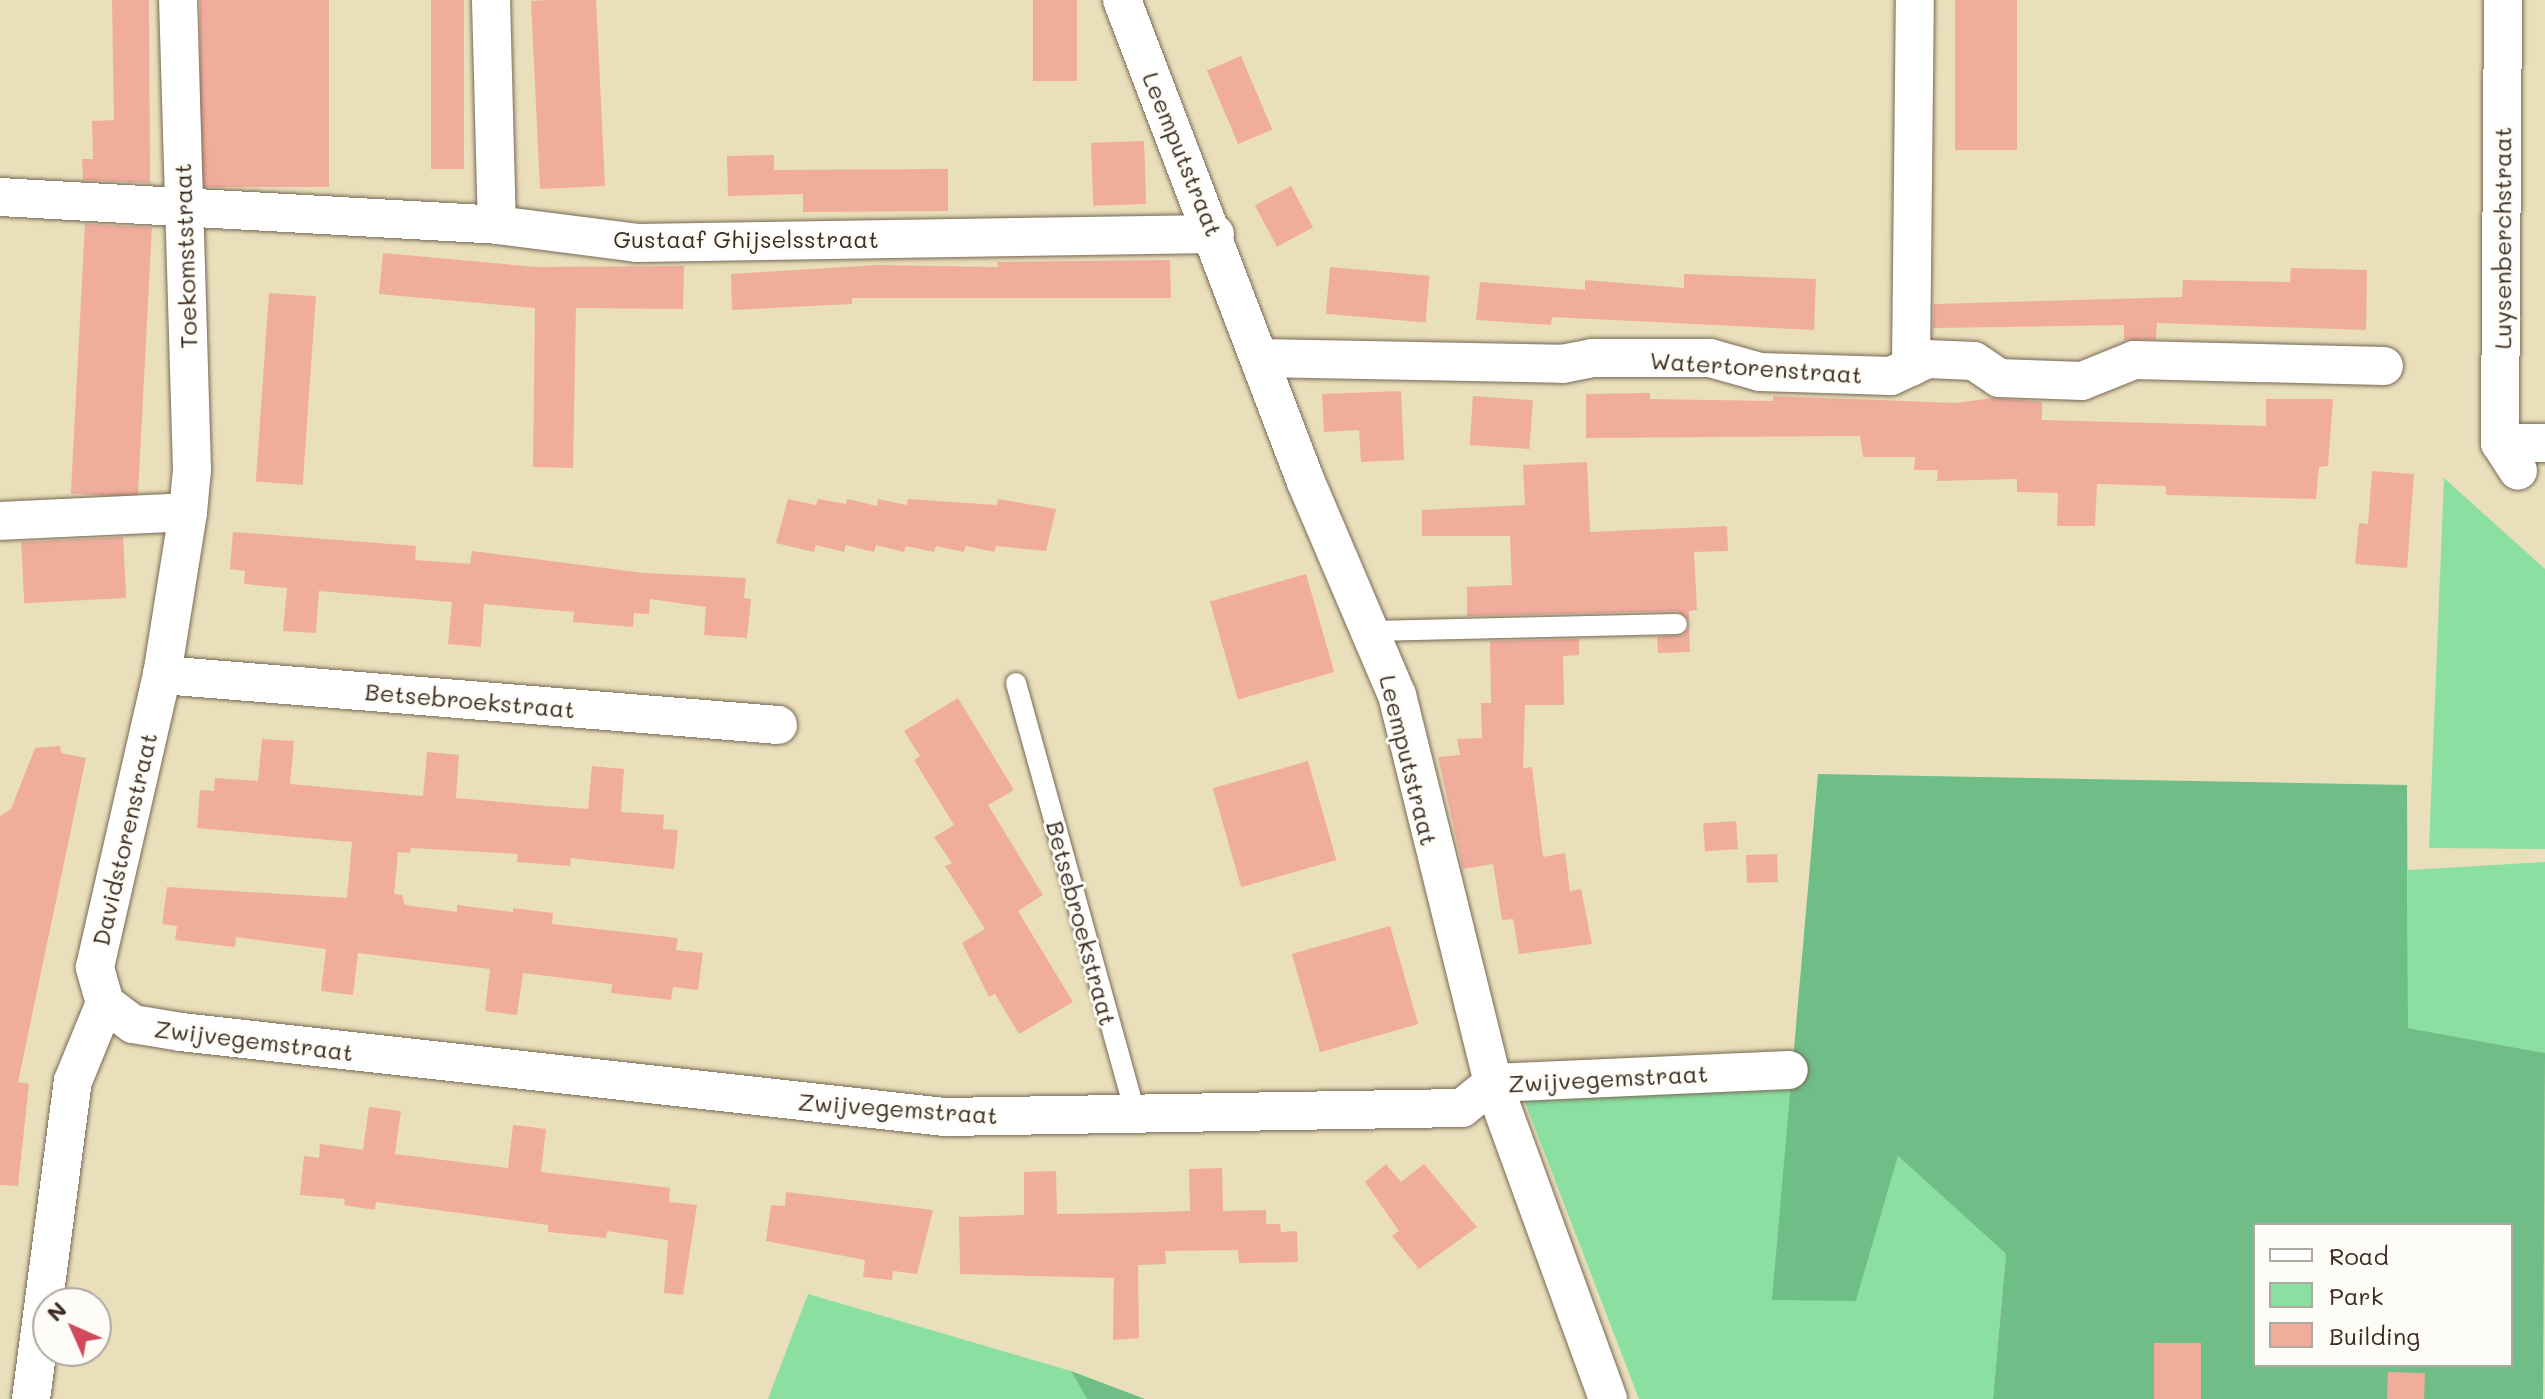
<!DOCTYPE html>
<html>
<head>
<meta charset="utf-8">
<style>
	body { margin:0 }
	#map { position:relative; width:2545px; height:1399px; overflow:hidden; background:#eadfbb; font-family:Mali,sans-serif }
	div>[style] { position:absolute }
	.green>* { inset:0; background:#8adfa1 }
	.forest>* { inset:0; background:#6fbe87 }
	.building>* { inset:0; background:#f1ad9c; transform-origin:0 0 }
	.roads { filter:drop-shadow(0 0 2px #786955) drop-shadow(0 0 2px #786955) }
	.service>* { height:20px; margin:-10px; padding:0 10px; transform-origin:10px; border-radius:10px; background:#fff }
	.minor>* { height:38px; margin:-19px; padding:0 19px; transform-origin:19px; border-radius:19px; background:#fff }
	span { translate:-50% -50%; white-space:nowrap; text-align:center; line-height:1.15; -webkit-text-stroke:6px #fdfcf7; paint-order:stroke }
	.street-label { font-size:24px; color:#3b2a1e }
	.legend { position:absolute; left:2253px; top:1223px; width:260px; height:144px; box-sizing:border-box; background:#fdfcf7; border:2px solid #afa8a0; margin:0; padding:10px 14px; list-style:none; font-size:24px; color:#3b2a1e }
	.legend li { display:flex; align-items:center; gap:16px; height:40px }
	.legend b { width:40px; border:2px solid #afa8a0 }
	.north { position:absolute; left:32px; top:1287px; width:80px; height:80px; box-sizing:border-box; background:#fdfcf7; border:2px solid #afa8a0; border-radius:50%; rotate:315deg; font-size:22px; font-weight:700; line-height:32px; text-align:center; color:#3b2a1e }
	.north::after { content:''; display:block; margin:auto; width:28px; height:36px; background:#d1495b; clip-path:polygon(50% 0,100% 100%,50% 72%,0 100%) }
</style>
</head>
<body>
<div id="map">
	<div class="green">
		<div style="clip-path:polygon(2444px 478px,2545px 569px,2545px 849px,2429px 848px)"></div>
		<div style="clip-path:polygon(2545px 862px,2545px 1053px,2408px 1028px,2408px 870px)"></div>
		<div style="clip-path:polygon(1790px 1070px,1856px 1301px,1898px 1156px,2006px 1254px,1993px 1399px,1639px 1399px,1515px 1076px)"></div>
		<div style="clip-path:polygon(808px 1294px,1071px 1371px,1087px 1399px,768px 1399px)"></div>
	</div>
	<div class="forest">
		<div style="clip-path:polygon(evenodd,1818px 774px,2407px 785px,2408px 1028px,2545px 1053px,2543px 1399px,1993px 1399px,2006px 1254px,1898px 1156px,1856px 1301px,1772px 1300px,1818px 774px,2255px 1225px,2511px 1225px,2511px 1365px,2255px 1365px,2255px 1225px)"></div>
		<div style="clip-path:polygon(1071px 1371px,1145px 1399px,1087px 1399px)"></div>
	</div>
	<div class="building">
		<div style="clip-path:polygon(112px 0,149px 0,150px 183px,83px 180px,82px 159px,93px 159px,92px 121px,114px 120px)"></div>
		<div style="left:200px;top:0;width:129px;height:187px"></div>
		<div style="left:431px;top:0;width:33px;height:169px"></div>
		<div style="clip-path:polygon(546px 0,596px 0,605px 186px,540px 189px,531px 1px)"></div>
		<div style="left:1033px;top:0;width:44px;height:81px"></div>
		<div style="left:1955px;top:0;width:62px;height:150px"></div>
		<div style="left:1241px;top:56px;width:80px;height:37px;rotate:67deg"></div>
		<div style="left:1144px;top:141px;width:63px;height:53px;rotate:88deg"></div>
		<div style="clip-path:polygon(774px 155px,774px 170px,948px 169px,948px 211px,803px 212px,803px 194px,728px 196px,727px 156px)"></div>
		<div style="left:1291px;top:186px;width:47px;height:41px;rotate:62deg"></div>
		<div style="left:85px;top:224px;width:67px;height:270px;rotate:3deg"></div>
		<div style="clip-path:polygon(383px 253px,536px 267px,684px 266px,683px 309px,576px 308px,573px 468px,533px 467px,535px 308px,379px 294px)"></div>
		<div style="clip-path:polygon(1170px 260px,1171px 298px,852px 298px,852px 304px,732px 310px,731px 274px,878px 265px,998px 267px,997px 262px)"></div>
		<div style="left:1330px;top:267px;width:100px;height:47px;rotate:5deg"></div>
		<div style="clip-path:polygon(2291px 268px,2367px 270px,2366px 330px,2157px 323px,2156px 339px,2124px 340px,2124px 325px,1933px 328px,1934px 304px,2182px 297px,2183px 280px,2290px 282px)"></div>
		<div style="clip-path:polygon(1684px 274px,1816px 279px,1814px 330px,1552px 317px,1551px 325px,1476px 320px,1480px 282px,1585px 290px,1585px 280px,1684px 288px)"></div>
		<div style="left:269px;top:293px;width:47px;height:189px;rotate:4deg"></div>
		<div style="clip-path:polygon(1401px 391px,1404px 460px,1361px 462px,1359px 430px,1324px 432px,1322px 394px)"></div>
		<div style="clip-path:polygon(1650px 393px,1650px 399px,1773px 401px,1773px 396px,1955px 403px,1993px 398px,2042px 402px,2042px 420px,2266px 426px,2266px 399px,2333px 399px,2328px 466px,2319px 467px,2316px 499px,2166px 495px,2166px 486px,2097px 484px,2095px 526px,2057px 526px,2058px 493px,2017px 492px,2017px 479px,1937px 481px,1938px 470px,1914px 470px,1915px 457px,1863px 457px,1860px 436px,1586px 438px,1586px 394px)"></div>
		<div style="left:1473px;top:396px;width:60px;height:49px;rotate:4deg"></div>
		<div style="clip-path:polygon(1587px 462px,1590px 532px,1727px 526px,1728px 551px,1694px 552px,1697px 610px,1689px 611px,1689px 620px,1677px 611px,1467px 616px,1467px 587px,1512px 585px,1510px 536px,1422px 536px,1422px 510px,1525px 505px,1523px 465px)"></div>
		<div style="clip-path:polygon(2372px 471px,2414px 474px,2407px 568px,2355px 564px,2359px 523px,2368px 524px)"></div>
		<div style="clip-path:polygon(788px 499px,816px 505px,818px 499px,846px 504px,847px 499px,877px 506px,878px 499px,907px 505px,908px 499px,997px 505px,998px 499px,1056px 509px,1046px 551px,996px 546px,994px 552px,966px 546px,964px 552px,936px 546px,934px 552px,906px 546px,904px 552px,876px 545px,874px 552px,846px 545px,844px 552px,816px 545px,814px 552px,776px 543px)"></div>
		<div style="clip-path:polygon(233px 532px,416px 546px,415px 560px,470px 564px,472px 551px,644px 573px,746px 578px,744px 598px,751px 599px,747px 638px,704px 635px,706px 607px,650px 599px,649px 614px,634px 613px,633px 627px,573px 622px,574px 612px,484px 604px,481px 647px,448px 644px,452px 602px,319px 591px,316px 633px,283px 631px,287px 588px,244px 584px,245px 571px,230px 569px)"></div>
		<div style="left:123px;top:537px;width:61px;height:102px;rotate:87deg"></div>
		<div style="left:1306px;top:574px;width:102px;height:100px;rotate:74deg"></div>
		<div style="clip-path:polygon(1689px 628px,1690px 652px,1658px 653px,1657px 637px,1683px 635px)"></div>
		<div style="clip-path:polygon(1579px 639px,1579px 655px,1563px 656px,1564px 705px,1525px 705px,1523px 768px,1532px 767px,1543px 857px,1565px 853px,1570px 891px,1581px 889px,1592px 944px,1519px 954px,1513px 919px,1502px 920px,1493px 864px,1463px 869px,1438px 757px,1460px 755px,1457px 739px,1482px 738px,1481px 703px,1491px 703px,1490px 641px)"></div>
		<div style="clip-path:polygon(958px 698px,1014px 790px,988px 805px,1043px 895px,1018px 911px,1073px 1002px,1019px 1034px,995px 994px,989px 997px,962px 943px,985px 929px,945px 866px,952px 863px,934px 837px,954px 825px,914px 760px,920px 756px,904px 731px)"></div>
		<div style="clip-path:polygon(262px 739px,294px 741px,290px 784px,423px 796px,427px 752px,459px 755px,456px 798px,546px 806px,588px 809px,592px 766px,624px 769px,621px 812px,664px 815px,663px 829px,678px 830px,674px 869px,571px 858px,570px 866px,517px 862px,518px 854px,411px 848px,410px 853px,398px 852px,394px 894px,402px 895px,405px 905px,457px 912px,457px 905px,513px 912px,513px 908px,553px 913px,552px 924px,678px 938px,676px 950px,703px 953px,698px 990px,673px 987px,671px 1000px,611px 993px,612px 984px,523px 973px,517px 1015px,485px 1011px,490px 969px,358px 953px,353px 995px,321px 991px,326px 949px,236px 937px,235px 947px,175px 940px,177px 926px,162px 924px,167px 887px,347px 898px,352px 842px,197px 828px,200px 790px,214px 791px,215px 778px,258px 781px)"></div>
		<div style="clip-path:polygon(60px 746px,61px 753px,86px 758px,18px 1082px,29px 1084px,18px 1186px,0 1185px,0 816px,11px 809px,35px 748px)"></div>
		<div style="left:1308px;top:761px;width:103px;height:99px;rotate:74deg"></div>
		<div style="left:1736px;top:821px;width:28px;height:33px;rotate:86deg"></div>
		<div style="left:1777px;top:854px;width:28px;height:31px;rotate:88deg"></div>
		<div style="left:1390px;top:926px;width:102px;height:102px;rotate:74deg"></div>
		<div style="clip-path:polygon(369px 1107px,401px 1111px,395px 1154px,508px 1168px,513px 1125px,530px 1127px,546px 1129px,541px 1172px,670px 1188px,669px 1202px,697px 1205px,683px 1295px,664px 1293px,668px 1240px,607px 1231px,606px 1238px,548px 1232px,548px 1225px,490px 1217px,376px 1202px,375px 1210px,344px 1205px,345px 1199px,300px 1195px,304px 1156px,319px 1158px,320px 1144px,363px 1150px)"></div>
		<div style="clip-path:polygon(1386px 1164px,1401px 1182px,1424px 1164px,1477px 1227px,1419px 1269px,1392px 1236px,1399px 1231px,1365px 1182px)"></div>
		<div style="clip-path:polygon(1222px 1168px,1223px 1211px,1266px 1210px,1266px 1224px,1280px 1224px,1281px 1232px,1297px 1231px,1298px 1262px,1239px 1263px,1238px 1250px,1165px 1251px,1166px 1264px,1138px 1265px,1139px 1338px,1113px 1340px,1114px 1278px,960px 1274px,959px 1217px,1024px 1215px,1024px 1172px,1056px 1171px,1057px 1214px,1124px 1213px,1190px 1211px,1189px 1169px)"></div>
		<div style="clip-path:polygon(786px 1192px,933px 1210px,917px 1274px,893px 1271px,892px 1280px,863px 1277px,865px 1260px,766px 1241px,771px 1205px,785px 1206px)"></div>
		<div style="left:2154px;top:1343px;width:47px;height:56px"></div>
		<div style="left:2388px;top:1372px;width:37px;height:27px;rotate:2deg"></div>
	</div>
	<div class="roads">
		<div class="service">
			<div style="left:1371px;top:631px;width:306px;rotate:-1.3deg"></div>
			<div style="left:1016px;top:683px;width:450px;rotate:74.5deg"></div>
		</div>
		<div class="minor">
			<div style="left:491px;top:0;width:225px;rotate:88.5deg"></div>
			<div style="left:1122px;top:0;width:516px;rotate:69.11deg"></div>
			<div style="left:1306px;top:482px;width:232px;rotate:66.9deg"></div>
			<div style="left:1397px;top:695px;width:400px;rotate:76.1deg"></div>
			<div style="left:1493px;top:1083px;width:336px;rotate:70deg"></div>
			<div style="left:2503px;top:0;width:443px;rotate:90.4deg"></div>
			<div style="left:2500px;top:443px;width:33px;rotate:57deg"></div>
			<div style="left:0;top:197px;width:498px;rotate:3.2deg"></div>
			<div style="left:497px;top:225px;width:141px;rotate:7.3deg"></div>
			<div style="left:637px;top:243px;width:578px;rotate:-0.89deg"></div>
			<div style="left:1260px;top:358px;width:302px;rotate:1.1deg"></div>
			<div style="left:1562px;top:364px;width:31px;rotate:-11deg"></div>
			<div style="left:1592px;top:358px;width:118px"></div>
			<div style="left:1710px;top:358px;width:52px;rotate:15.6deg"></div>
			<div style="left:1760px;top:372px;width:131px;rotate:1.7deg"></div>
			<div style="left:1891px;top:376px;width:40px;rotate:-25deg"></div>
			<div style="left:1927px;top:359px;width:47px;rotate:2.4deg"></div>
			<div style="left:1974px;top:361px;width:30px;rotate:34deg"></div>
			<div style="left:1999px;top:378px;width:83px;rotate:2.1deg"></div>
			<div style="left:2082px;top:381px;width:56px;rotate:-22deg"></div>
			<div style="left:2134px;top:360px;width:250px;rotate:1.4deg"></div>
			<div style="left:1911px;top:367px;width:367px;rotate:-89.4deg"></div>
			<div style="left:2500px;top:443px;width:45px"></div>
			<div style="left:0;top:521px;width:188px;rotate:-2.7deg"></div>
			<div style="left:162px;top:675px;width:618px;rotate:4.64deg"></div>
			<div style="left:105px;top:1003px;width:35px;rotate:37deg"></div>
			<div style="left:133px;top:1024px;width:49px;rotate:9.5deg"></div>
			<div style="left:181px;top:1032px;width:769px;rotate:6.35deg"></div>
			<div style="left:945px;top:1117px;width:517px;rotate:-1deg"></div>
			<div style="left:1462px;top:1108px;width:40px;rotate:-39deg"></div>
			<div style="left:1493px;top:1083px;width:296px;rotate:-2.5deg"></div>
			<div style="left:31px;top:1399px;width:321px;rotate:-82.5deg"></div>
			<div style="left:73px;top:1081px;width:84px;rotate:-67.7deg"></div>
			<div style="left:105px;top:1003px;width:37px;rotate:-106deg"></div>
			<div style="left:95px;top:967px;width:300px;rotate:-77.1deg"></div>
			<div style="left:162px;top:675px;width:165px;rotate:-80.9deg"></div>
			<div style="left:188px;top:512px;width:42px;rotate:-84.6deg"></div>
			<div style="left:192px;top:470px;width:470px;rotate:-91.7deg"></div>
		</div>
	</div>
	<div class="street-label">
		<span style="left:1183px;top:154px;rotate:68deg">Leemputstraat</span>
		<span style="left:2502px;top:238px;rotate:-90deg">Luysenberchstraat</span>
		<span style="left:746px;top:239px">Gustaaf Ghijselsstraat</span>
		<span style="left:185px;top:256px;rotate:-92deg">Toekomststraat</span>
		<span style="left:1756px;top:367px;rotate:4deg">Watertorenstraat</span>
		<span style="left:470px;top:700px;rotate:5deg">Betsebroekstraat</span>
		<span style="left:1409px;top:760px;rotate:76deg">Leemputstraat</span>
		<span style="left:124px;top:839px;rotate:-77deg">Davidstorenstraat</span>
		<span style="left:1082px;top:923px;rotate:75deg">Betsebroekstraat</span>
		<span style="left:254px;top:1040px;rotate:7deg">Zwijvegemstraat</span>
		<span style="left:1608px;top:1078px;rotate:-3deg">Zwijvegemstraat</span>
		<span style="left:898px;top:1108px;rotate:4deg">Zwijvegemstraat</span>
	</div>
	<ul class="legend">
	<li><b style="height:10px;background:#fff"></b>Road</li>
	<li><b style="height:22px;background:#8adfa1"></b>Park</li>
	<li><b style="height:22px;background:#f1ad9c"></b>Building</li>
	</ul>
	<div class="north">N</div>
</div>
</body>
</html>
